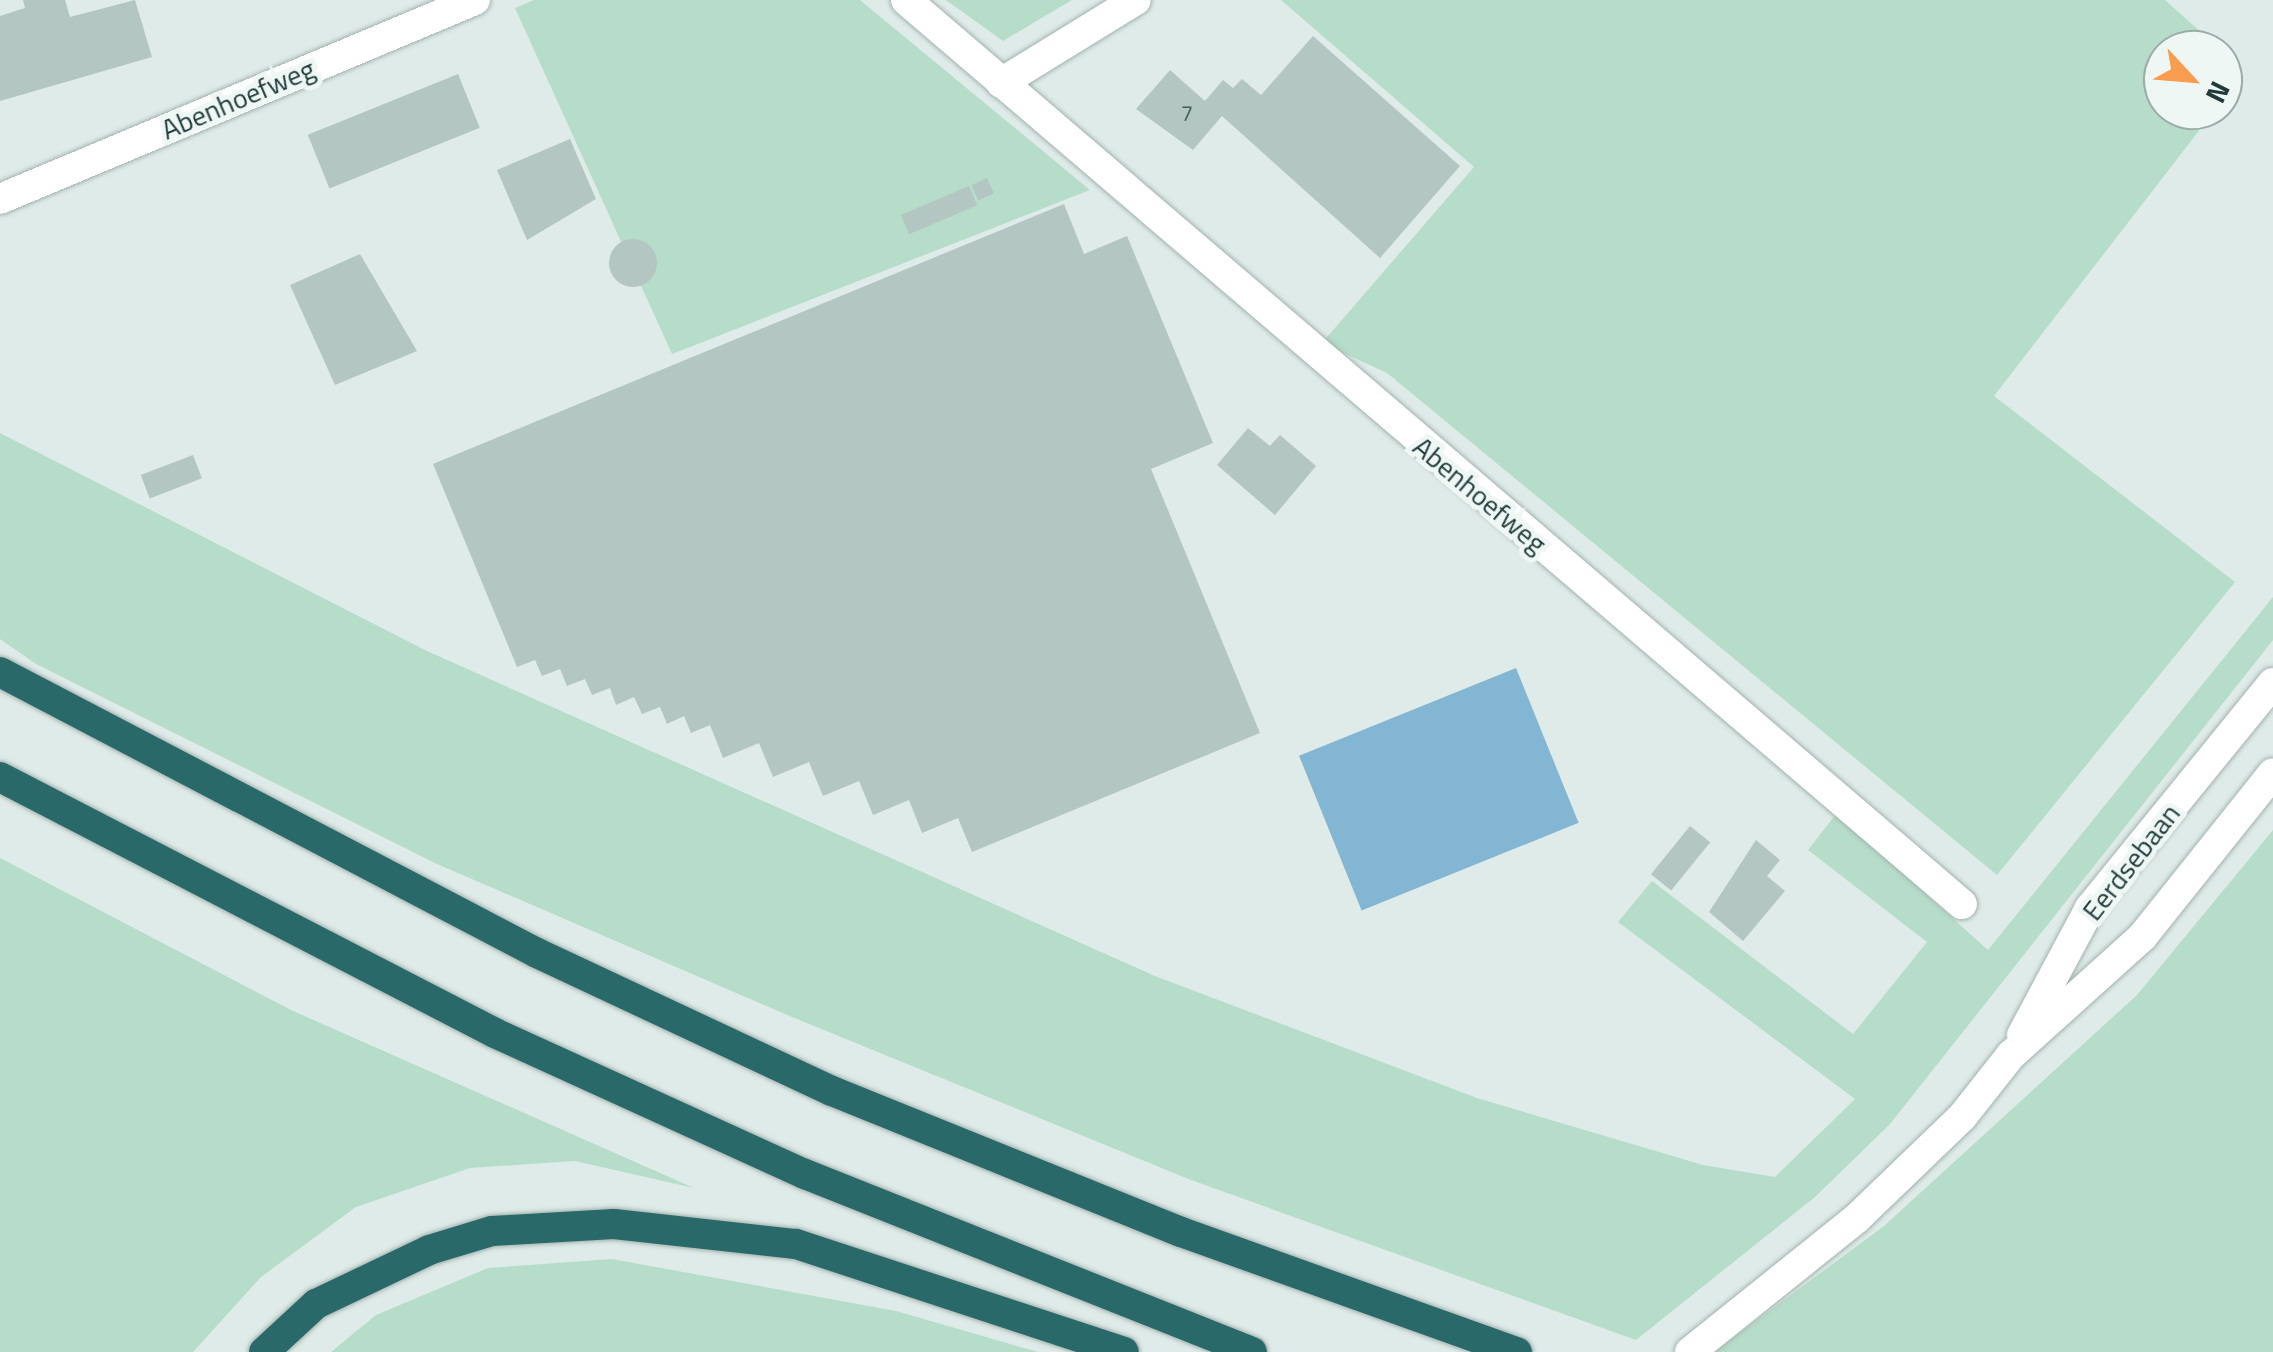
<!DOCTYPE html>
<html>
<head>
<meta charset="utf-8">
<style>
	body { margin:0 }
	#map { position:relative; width:2273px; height:1352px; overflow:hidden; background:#dfebe8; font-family:"Titillium Web",sans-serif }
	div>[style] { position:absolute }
	.green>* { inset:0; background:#b6ddc9 }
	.water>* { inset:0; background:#83b6d3; transform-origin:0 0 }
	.building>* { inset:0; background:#b4c6c2; transform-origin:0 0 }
	.round { border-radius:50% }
	.roads { filter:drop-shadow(0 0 2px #a2b3b0) drop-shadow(0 0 2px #a2b3b0) }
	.street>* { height:30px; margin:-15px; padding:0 15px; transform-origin:15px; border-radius:15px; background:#fff }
	.secondary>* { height:30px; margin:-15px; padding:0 15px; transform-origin:15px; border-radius:15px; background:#fff }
	.highway>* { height:30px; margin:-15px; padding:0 15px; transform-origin:15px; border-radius:15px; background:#2a6969 }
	span { translate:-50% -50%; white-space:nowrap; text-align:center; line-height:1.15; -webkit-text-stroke:10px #eff7f5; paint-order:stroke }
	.number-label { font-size:22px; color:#445e5c }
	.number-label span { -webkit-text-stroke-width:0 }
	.street-label { font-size:28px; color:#1f3b3a }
	.north { position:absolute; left:2143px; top:30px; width:100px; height:100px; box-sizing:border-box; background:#eff7f5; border:2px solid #9cacaa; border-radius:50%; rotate:116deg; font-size:28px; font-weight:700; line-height:40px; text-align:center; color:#1f3b3a }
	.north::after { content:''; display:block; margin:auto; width:35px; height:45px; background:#f89c50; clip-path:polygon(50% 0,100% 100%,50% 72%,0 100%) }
</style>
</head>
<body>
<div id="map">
	<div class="green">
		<div style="clip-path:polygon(534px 0,860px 0,1090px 190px,672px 354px,515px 8px)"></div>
		<div style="clip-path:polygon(946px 0,1072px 0,1003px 41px)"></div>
		<div style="clip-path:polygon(1281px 0,2165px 0,2221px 50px,2163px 50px,2163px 110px,2215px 110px,1994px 396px,2235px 582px,1997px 875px,1387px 373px,1322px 343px,1474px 167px)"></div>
		<div style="clip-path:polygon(0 433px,427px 651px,1155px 976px,1477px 1098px,1703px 1165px,1775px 1177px,1855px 1099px,1618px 922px,1652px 881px,1853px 1034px,1927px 942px,1808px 850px,1836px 814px,1988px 950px,2273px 597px,2273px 640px,1890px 1124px,1815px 1197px,1636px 1340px,1191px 1180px,792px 1017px,437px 864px,36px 664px,0 639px)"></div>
		<div style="clip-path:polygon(2273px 830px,2273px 1352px,1714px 1352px,1884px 1226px,2137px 995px)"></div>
		<div style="clip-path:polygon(0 858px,291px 1010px,694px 1188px,575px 1161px,470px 1168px,356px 1207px,261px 1277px,193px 1352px,0 1352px)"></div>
		<div style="clip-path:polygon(612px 1259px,896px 1311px,1038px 1352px,331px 1352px,376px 1315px,488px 1268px)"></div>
	</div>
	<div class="water">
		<div style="left:1516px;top:668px;width:167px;height:234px;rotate:68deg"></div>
	</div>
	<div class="building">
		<div style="clip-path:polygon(23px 0,65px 0,70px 17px,135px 0,152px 57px,0 101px,0 16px,25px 8px)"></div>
		<div style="clip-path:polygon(1313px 36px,1460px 166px,1380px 258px,1222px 116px,1193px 150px,1136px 109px,1170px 70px,1205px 101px,1223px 80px,1233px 88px,1242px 79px,1261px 95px)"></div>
		<div style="left:458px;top:74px;width:58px;height:162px;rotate:68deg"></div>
		<div style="clip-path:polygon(570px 139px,596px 199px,527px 240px,497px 170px)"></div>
		<div style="left:987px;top:178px;width:17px;height:17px;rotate:66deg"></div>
		<div style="left:969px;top:186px;width:21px;height:74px;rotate:67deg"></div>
		<div style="clip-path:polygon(1064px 204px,1084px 254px,1127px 236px,1213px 443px,1151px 469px,1260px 733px,972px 852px,958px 818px,922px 833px,909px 800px,873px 815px,859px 781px,823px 796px,809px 762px,773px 777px,759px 743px,723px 758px,710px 725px,691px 733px,684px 716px,667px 724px,660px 707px,642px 714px,634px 697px,616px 705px,610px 688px,592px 695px,585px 679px,567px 686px,560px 669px,542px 676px,535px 660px,517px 667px,433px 464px)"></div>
		<div class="round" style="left:609px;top:239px;width:48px;height:48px"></div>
		<div style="clip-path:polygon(360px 254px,417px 351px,335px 385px,290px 285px)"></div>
		<div style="clip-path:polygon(1248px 428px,1270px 446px,1280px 435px,1316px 466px,1275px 515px,1217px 465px)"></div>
		<div style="left:193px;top:455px;width:25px;height:56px;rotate:69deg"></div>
		<div style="left:1690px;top:826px;width:26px;height:62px;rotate:39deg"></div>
		<div style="clip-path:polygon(1756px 840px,1780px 860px,1767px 876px,1785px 891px,1743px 941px,1709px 912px)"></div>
	</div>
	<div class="roads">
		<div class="street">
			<div style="left:906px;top:0;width:1390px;rotate:40.57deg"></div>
			<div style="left:1001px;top:83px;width:158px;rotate:-31.6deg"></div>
			<div style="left:0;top:199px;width:515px;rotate:-22.73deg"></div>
		</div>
		<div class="secondary">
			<div style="left:2022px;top:1035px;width:144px;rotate:-61.8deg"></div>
			<div style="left:2090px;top:908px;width:290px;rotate:-50.9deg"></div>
			<div style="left:1690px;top:1352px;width:214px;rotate:-38.7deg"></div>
			<div style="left:1857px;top:1218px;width:146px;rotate:-43.9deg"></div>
			<div style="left:1962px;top:1117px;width:79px;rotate:-51.7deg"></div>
			<div style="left:2011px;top:1055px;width:178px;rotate:-42deg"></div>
			<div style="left:2143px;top:936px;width:208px;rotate:-51.4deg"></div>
		</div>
		<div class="highway">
			<div style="left:0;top:672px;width:606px;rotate:27.62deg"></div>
			<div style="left:537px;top:953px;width:326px;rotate:25.1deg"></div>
			<div style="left:832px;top:1091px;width:376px;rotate:22deg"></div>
			<div style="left:1181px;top:1232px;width:357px;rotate:19.7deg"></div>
			<div style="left:0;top:777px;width:557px;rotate:27.35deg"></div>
			<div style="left:495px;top:1033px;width:341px;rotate:24.5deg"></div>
			<div style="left:805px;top:1174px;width:481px;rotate:21.7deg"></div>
			<div style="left:264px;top:1352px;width:71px;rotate:-42.7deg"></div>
			<div style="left:316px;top:1304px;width:125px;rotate:-25.5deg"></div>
			<div style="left:429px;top:1250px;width:66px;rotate:-16.8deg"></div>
			<div style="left:492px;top:1231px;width:122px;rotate:-3.3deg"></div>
			<div style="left:614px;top:1224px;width:183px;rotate:6.3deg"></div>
			<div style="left:796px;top:1244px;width:345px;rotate:18.2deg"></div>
		</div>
	</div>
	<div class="number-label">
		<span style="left:1187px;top:114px">7</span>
	</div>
	<div class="street-label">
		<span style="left:238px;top:99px;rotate:-23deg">Abenhoefweg</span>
		<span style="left:1480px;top:495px;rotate:40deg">Abenhoefweg</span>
		<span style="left:2131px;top:862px;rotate:-52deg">Eerdsebaan</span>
	</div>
	<div class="north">N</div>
</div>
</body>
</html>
